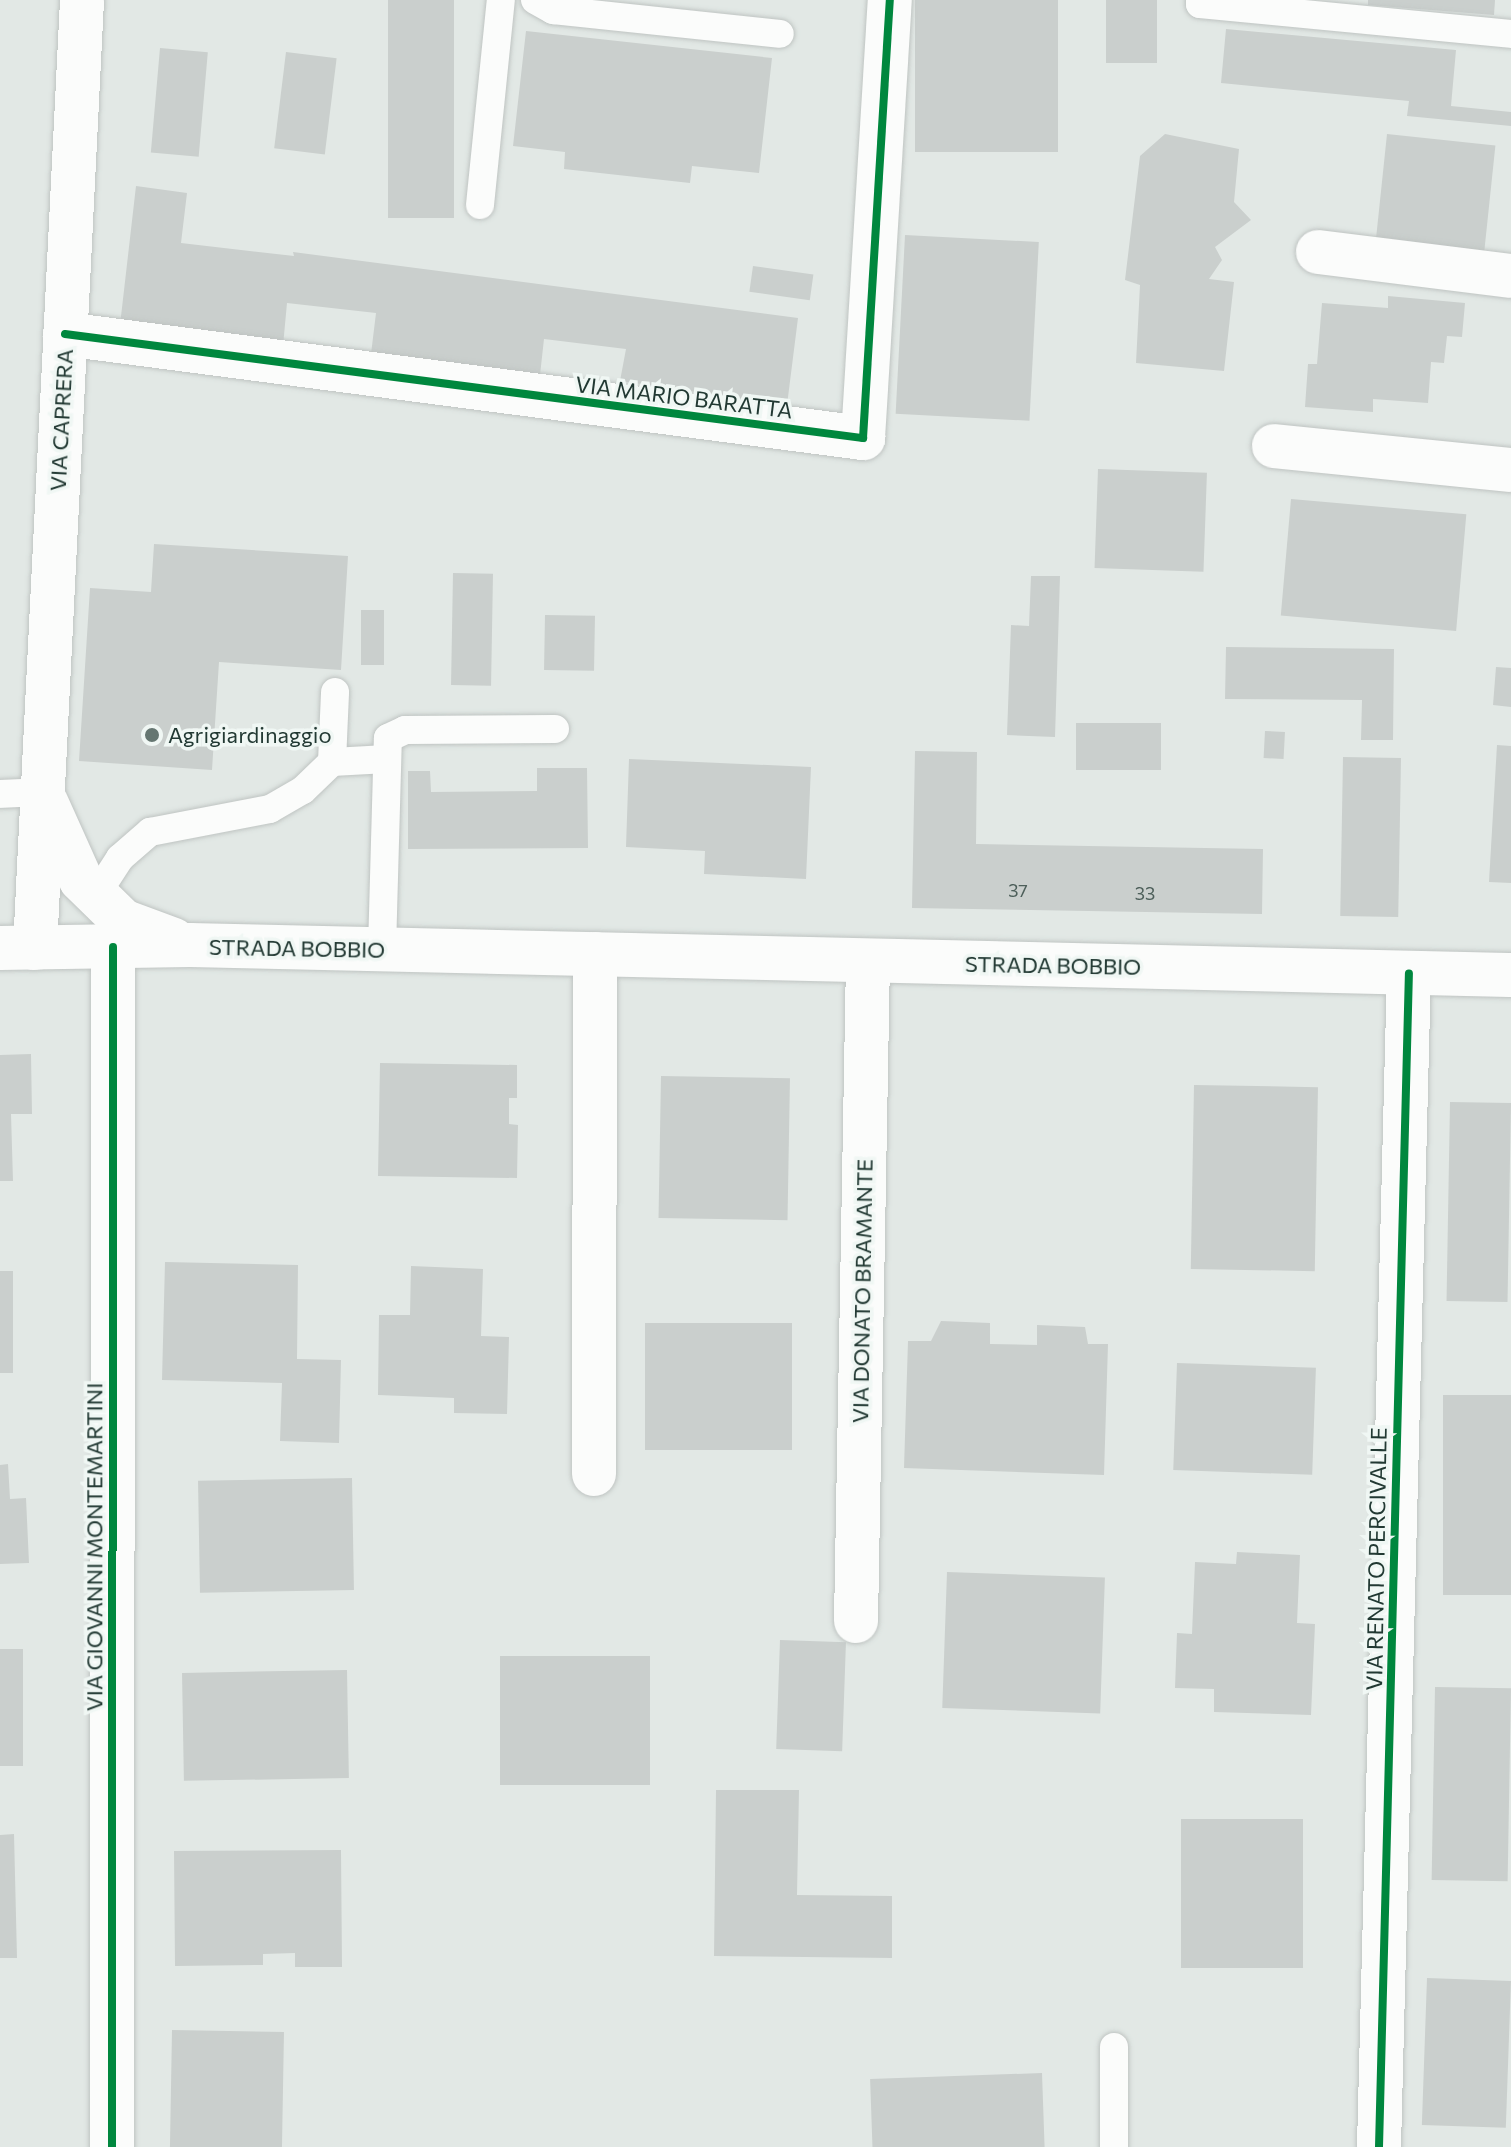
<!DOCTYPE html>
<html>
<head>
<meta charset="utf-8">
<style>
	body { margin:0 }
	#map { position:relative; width:1511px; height:2147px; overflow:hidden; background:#e2e8e5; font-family:Commissioner,sans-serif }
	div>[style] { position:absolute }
	.building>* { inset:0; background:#cacfcd; transform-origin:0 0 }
	.roads { filter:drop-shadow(0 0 2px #bfc4c2) drop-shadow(0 0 2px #bfc4c2) }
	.lane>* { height:28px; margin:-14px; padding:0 14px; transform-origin:14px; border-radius:14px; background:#fbfcfb }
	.street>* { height:44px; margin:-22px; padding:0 22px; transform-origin:22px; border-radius:22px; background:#fbfcfb }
	.secondary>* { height:44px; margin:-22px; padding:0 22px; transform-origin:22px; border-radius:22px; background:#fbfcfb }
	.cycleway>* { height:8px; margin:-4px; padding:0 4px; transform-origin:4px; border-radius:4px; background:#00873e }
	.dots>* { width:22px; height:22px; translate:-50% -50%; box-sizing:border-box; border:4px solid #f0f7f4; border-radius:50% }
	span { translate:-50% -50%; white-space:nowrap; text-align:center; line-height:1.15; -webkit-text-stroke:7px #f0f7f4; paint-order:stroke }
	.number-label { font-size:18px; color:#4d5f5a }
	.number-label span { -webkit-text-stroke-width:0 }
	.street-label { font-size:22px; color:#223933 }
	.poi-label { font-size:22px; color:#223933 }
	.left { translate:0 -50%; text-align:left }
</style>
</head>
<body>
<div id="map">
	<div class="building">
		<div style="left:388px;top:0;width:66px;height:218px"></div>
		<div style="left:915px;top:0;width:143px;height:152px"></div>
		<div style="left:1106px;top:0;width:51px;height:63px"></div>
		<div style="clip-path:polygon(1368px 0,1495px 0,1494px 15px,1368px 5px)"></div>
		<div style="clip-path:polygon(1226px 29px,1456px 50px,1451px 106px,1511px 112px,1511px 126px,1407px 116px,1409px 101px,1221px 83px)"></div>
		<div style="clip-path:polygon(526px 31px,772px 58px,759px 173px,692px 166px,690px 183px,564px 169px,565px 152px,513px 146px)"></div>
		<div style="left:160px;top:48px;width:48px;height:105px;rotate:5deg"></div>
		<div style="left:286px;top:52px;width:51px;height:97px;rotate:7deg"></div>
		<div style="clip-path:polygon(1165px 134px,1239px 149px,1234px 202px,1251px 220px,1215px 247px,1222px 260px,1209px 279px,1234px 282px,1224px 371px,1136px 363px,1140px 285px,1125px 280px,1140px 156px)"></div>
		<div style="left:1387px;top:134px;width:109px;height:114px;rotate:6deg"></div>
		<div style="clip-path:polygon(136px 186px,187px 193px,181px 243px,294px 256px,293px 252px,798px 318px,787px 405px,620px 381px,626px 349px,544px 339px,540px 375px,371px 354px,376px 313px,287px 303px,283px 346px,120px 325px)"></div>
		<div style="left:905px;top:235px;width:134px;height:179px;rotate:3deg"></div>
		<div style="left:753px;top:266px;width:61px;height:26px;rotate:8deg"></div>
		<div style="clip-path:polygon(1388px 296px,1465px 303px,1462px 337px,1447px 336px,1444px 363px,1431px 362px,1428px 403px,1373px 399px,1373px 412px,1305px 407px,1308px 364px,1317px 364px,1322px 303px,1388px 308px)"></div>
		<div style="left:1098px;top:469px;width:109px;height:99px;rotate:2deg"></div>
		<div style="left:1291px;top:499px;width:176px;height:117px;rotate:5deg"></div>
		<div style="clip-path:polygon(154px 544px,348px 556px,341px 670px,219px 662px,212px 770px,79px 761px,90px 588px,151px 592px)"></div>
		<div style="left:453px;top:573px;width:40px;height:112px;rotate:1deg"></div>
		<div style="clip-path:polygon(1031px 576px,1060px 576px,1055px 737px,1007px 735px,1011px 625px,1029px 626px)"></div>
		<div style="left:361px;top:610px;width:23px;height:55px"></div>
		<div style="left:545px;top:615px;width:50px;height:55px;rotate:1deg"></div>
		<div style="clip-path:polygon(1226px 647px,1394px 649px,1393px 740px,1361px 740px,1362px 700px,1225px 699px)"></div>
		<div style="clip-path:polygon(1496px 667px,1511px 668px,1511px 707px,1493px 705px)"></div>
		<div style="left:1076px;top:723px;width:85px;height:47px"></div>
		<div style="left:1265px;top:731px;width:20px;height:27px;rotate:3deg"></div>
		<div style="clip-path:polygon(1497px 745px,1511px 746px,1511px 883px,1489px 882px)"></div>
		<div style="clip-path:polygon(915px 751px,977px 752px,976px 844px,1263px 849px,1262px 914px,912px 908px)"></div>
		<div style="left:1343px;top:757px;width:58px;height:159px;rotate:1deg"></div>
		<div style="clip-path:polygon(629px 759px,811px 767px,806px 879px,704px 874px,705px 851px,626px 847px)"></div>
		<div style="clip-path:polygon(537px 768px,587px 768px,588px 848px,408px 849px,408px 771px,430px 771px,431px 792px,537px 791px)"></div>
		<div style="clip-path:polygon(31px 1054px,32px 1114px,11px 1114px,13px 1181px,0 1181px,0 1055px)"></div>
		<div style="clip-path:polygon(380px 1063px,517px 1065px,517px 1098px,509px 1098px,509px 1124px,518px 1125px,517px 1178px,378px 1176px)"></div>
		<div style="left:661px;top:1076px;width:129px;height:142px;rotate:1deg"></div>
		<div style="left:1194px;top:1085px;width:124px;height:184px;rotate:1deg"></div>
		<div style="left:1450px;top:1102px;width:61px;height:199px;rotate:1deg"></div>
		<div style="clip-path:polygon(165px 1262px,298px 1265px,297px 1359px,341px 1360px,339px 1443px,280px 1441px,282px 1383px,162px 1380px)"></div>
		<div style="clip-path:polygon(411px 1266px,483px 1269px,481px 1336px,509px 1337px,507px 1414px,454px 1413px,454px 1398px,378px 1395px,379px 1315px,410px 1315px)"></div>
		<div style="left:0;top:1271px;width:13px;height:102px"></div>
		<div style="clip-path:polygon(941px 1321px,990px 1323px,990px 1344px,1037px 1345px,1037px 1325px,1085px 1327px,1088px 1344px,1108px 1344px,1104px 1475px,904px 1468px,908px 1341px,931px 1341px)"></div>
		<div style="left:645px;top:1323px;width:147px;height:127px"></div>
		<div style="left:1177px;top:1363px;width:139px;height:107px;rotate:2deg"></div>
		<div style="left:1443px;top:1395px;width:68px;height:200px"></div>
		<div style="clip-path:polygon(8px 1464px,10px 1499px,26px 1498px,29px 1563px,0 1564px,0 1465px)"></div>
		<div style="left:352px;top:1478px;width:112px;height:154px;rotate:89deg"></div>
		<div style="clip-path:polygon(1237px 1552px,1300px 1555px,1297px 1623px,1315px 1624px,1311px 1715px,1214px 1712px,1214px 1689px,1175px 1688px,1177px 1633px,1192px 1634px,1195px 1562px,1236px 1564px)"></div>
		<div style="left:947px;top:1572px;width:158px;height:136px;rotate:2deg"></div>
		<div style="left:780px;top:1640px;width:66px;height:109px;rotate:2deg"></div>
		<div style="left:0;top:1649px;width:23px;height:117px"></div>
		<div style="left:650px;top:1656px;width:129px;height:150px;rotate:90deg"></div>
		<div style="left:347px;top:1670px;width:108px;height:165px;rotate:89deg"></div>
		<div style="left:1435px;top:1687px;width:76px;height:193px;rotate:1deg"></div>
		<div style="clip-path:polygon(716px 1790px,799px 1790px,797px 1895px,892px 1896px,892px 1958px,714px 1956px)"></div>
		<div style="left:1181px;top:1819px;width:122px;height:149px"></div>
		<div style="clip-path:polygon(14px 1834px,17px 1958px,0 1958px,0 1835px)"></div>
		<div style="clip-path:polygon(341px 1850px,342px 1967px,295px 1967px,295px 1953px,263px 1954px,263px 1965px,175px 1966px,174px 1851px)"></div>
		<div style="left:1427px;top:1978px;width:84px;height:147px;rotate:2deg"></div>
		<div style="left:172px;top:2030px;width:112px;height:117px;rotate:1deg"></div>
		<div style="left:1042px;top:2073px;width:74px;height:172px;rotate:88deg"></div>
	</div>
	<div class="roads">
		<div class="lane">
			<div style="left:535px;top:0;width:21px;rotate:29deg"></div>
			<div style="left:553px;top:10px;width:228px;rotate:6deg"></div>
			<div style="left:1200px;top:0;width:4px;rotate:90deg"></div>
			<div style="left:1200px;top:4px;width:312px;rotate:5.5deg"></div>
			<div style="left:480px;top:205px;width:206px;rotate:-84.2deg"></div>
			<div style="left:332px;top:762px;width:55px;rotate:-3.1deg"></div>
			<div style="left:0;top:794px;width:42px;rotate:-2.7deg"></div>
			<div style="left:96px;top:895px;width:44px;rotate:-57deg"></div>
			<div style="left:120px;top:858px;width:40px;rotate:-41deg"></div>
			<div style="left:150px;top:832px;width:122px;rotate:-10.9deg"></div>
			<div style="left:270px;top:809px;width:38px;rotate:-30deg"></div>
			<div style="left:303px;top:790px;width:40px;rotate:-44deg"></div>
			<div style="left:332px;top:762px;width:70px;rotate:-87.5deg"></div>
			<div style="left:382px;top:949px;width:211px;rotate:-88.4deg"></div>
			<div style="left:388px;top:738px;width:19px;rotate:-25deg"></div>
			<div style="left:405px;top:730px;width:150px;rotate:-0.4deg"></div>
			<div style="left:1114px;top:2047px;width:100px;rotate:90deg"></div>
		</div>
		<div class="street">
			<div style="left:1318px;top:252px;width:194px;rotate:7.1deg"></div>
			<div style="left:65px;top:334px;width:805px;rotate:7.43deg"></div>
			<div style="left:863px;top:438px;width:439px;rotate:-86.5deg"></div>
			<div style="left:1274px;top:446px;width:238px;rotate:5.8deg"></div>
			<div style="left:46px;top:802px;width:85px;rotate:65.8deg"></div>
			<div style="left:81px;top:880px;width:59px;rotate:44.3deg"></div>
			<div style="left:123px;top:921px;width:54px;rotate:20.4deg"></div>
			<div style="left:35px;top:948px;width:949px;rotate:-87.16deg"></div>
			<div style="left:594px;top:1474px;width:520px;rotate:-89.89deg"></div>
			<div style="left:856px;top:1621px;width:660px;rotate:-88.96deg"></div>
			<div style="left:112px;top:2147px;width:1200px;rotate:-89.95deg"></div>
			<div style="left:1379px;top:2147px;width:1174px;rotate:-88.54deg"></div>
		</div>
		<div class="secondary">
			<div style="left:0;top:948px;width:190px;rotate:-0.9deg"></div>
			<div style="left:190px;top:945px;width:1321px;rotate:1.3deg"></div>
		</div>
	</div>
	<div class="cycleway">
		<div style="left:65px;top:334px;width:805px;rotate:7.43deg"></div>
		<div style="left:863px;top:438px;width:439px;rotate:-86.5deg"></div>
		<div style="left:112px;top:2147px;width:1200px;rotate:-89.95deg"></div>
		<div style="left:1379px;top:2147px;width:1174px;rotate:-88.54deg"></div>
	</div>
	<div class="dots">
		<div style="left:152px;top:735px;background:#657671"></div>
	</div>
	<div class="number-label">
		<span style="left:1018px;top:890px">37</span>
		<span style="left:1145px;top:893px">33</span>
	</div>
	<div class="street-label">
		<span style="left:684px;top:397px;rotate:7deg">VIA MARIO BARATTA</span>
		<span style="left:61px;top:420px;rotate:-87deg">VIA CAPRERA</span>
		<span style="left:297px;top:948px;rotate:1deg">STRADA BOBBIO</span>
		<span style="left:1053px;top:965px;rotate:1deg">STRADA BOBBIO</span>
		<span style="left:862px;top:1291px;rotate:-89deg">VIA DONATO BRAMANTE</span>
		<span style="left:94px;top:1547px;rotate:-90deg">VIA GIOVANNI MONTEMARTINI</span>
		<span style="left:1376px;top:1559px;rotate:-89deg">VIA RENATO PERCIVALLE</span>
	</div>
	<div class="poi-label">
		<span class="left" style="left:168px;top:735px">Agrigiardinaggio</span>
	</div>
</div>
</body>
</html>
